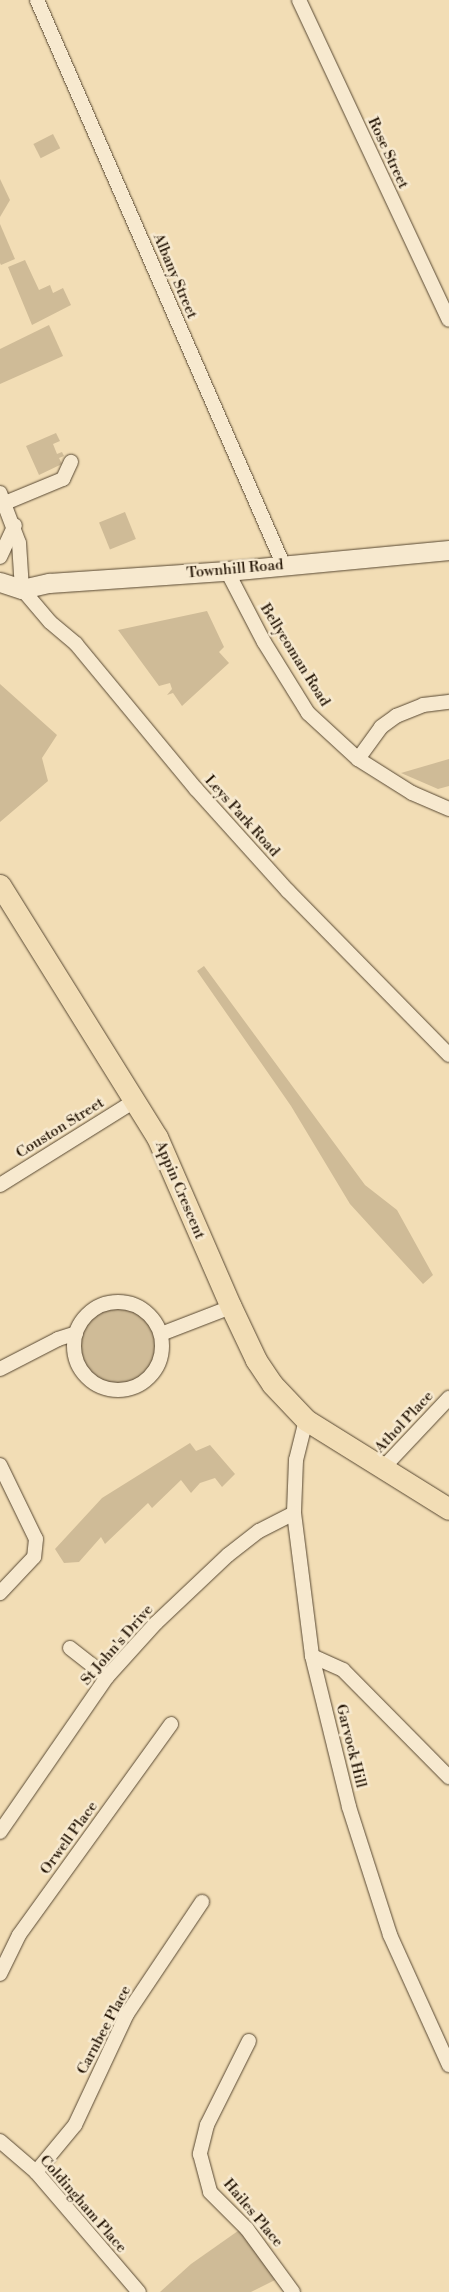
<!DOCTYPE html>
<html>
<head>
<meta charset="utf-8">
<style>
	body { margin:0 }
	#map { position:relative; width:449px; height:2292px; overflow:hidden; background:#f2ddb5; font-family:"Libre Bodoni",serif }
	div>[style] { position:absolute }
	.green>* { inset:0; background:#cfbb97; transform-origin:0 0 }
	.round { border-radius:50% }
	.roads { filter:drop-shadow(0 0 1px #584832) drop-shadow(0 0 1px #584832) }
	.street>* { height:14px; margin:-7px; padding:0 7px; transform-origin:7px; border-radius:7px; background:#f7e9cf }
	.street>.ring { margin:-7px; padding:0; box-sizing:content-box; background:none; border:14px solid #f7e9cf; border-radius:50% }
	.secondary>* { height:19px; margin:-9.5px; padding:0 9.5px; transform-origin:9.5px; border-radius:9.5px; background:#f7e9cf }
	.primary>* { height:21px; margin:-10.5px; padding:0 10.5px; transform-origin:10.5px; border-radius:10.5px; background:#f2ddb5 }
	span { translate:-50% -50%; white-space:nowrap; text-align:center; line-height:1.15; -webkit-text-stroke:5px #f7e9cf; paint-order:stroke }
	.street-label { font-size:15px; color:#251606 }
</style>
</head>
<body>
<div id="map">
	<div class="green">
		<div style="left:53px;top:134px;width:16px;height:22px;rotate:63deg"></div>
		<div style="clip-path:polygon(0 179px,10px 200px,0 217px)"></div>
		<div style="clip-path:polygon(0 224px,15px 259px,1px 265px,0 263px)"></div>
		<div style="clip-path:polygon(25px 260px,39px 290px,50px 285px,53px 293px,63px 288px,71px 305px,32px 325px,8px 267px)"></div>
		<div style="clip-path:polygon(49px 325px,63px 356px,0 384px,0 349px)"></div>
		<div style="clip-path:polygon(56px 433px,60px 441px,53px 444px,57px 454px,62px 452px,64px 456px,59px 458px,62px 464px,39px 475px,26px 446px)"></div>
		<div style="left:125px;top:512px;width:29px;height:28px;rotate:68deg"></div>
		<div style="clip-path:polygon(207px 611px,224px 647px,219px 652px,229px 663px,182px 706px,173px 693px,167px 695px,172px 689px,170px 683px,159px 686px,118px 630px)"></div>
		<div style="clip-path:polygon(0 684px,57px 735px,42px 758px,48px 781px,0 822px)"></div>
		<div style="clip-path:polygon(449px 759px,449px 786px,438px 789px,401px 773px)"></div>
		<div style="clip-path:polygon(204px 966px,365px 1185px,397px 1210px,433px 1275px,423px 1284px,350px 1204px,291px 1106px,197px 971px)"></div>
		<div class="round" style="left:80px;top:1308px;width:76px;height:76px"></div>
		<div style="clip-path:polygon(190px 1443px,196px 1451px,210px 1445px,235px 1474px,222px 1487px,215px 1478px,200px 1483px,191px 1493px,181px 1480px,152px 1508px,148px 1503px,105px 1544px,101px 1537px,79px 1562px,64px 1563px,55px 1549px,102px 1498px)"></div>
		<div style="clip-path:polygon(245px 2226px,283px 2276px,251px 2292px,160px 2292px,191px 2264px)"></div>
	</div>
	<div class="roads">
		<div class="street">
			<div style="left:37px;top:0;width:615px;rotate:66.43deg"></div>
			<div style="left:299px;top:0;width:353px;rotate:64.9deg"></div>
			<div style="left:0;top:493px;width:53px;rotate:69.2deg"></div>
			<div style="left:19px;top:543px;width:46px;rotate:86.3deg"></div>
			<div style="left:22px;top:589px;width:43px;rotate:49.7deg"></div>
			<div style="left:50px;top:622px;width:34px;rotate:40deg"></div>
			<div style="left:76px;top:644px;width:188px;rotate:50.4deg"></div>
			<div style="left:196px;top:789px;width:137px;rotate:48deg"></div>
			<div style="left:288px;top:891px;width:230px;rotate:45.5deg"></div>
			<div style="left:5px;top:503px;width:63px;rotate:-22.5deg"></div>
			<div style="left:63px;top:479px;width:19px;rotate:-65deg"></div>
			<div style="left:0;top:557px;width:35px;rotate:-65deg"></div>
			<div style="left:227px;top:571px;width:80px;rotate:62.5deg"></div>
			<div style="left:264px;top:642px;width:84px;rotate:58.2deg"></div>
			<div style="left:308px;top:713px;width:68px;rotate:42.6deg"></div>
			<div style="left:358px;top:759px;width:64px;rotate:32.2deg"></div>
			<div style="left:412px;top:793px;width:40px;rotate:23.4deg"></div>
			<div style="left:358px;top:759px;width:39px;rotate:-54deg"></div>
			<div style="left:381px;top:727px;width:19px;rotate:-36deg"></div>
			<div style="left:396px;top:716px;width:29px;rotate:-22deg"></div>
			<div style="left:423px;top:705px;width:26px;rotate:-7deg"></div>
			<div style="left:0;top:1185px;width:160px;rotate:-32deg"></div>
			<div class="ring" style="left:74px;top:1302px;width:74px;height:74px"></div>
			<div style="left:161px;top:1334px;width:75px;rotate:-21.1deg"></div>
			<div style="left:0;top:1369px;width:65px;rotate:-27.3deg"></div>
			<div style="left:58px;top:1339px;width:19px;rotate:-18deg"></div>
			<div style="left:306px;top:1420px;width:41px;rotate:104deg"></div>
			<div style="left:296px;top:1460px;width:53px;rotate:92.2deg"></div>
			<div style="left:294px;top:1513px;width:144px;rotate:82.8deg"></div>
			<div style="left:312px;top:1656px;width:155px;rotate:76.2deg"></div>
			<div style="left:349px;top:1807px;width:134px;rotate:72.2deg"></div>
			<div style="left:390px;top:1935px;width:143px;rotate:65.6deg"></div>
			<div style="left:0;top:1465px;width:82px;rotate:64.1deg"></div>
			<div style="left:36px;top:1539px;width:18px;rotate:96deg"></div>
			<div style="left:34px;top:1557px;width:50px;rotate:133.4deg"></div>
			<div style="left:382px;top:1469px;width:98px;rotate:-46.7deg"></div>
			<div style="left:70px;top:1648px;width:47px;rotate:38.1deg"></div>
			<div style="left:312px;top:1656px;width:34px;rotate:24deg"></div>
			<div style="left:343px;top:1670px;width:151px;rotate:45.3deg"></div>
			<div style="left:0;top:1832px;width:188px;rotate:-55.4deg"></div>
			<div style="left:107px;top:1677px;width:73px;rotate:-47.8deg"></div>
			<div style="left:156px;top:1623px;width:99px;rotate:-43.4deg"></div>
			<div style="left:228px;top:1555px;width:39px;rotate:-38deg"></div>
			<div style="left:259px;top:1531px;width:39px;rotate:-27deg"></div>
			<div style="left:0;top:1974px;width:43px;rotate:-64deg"></div>
			<div style="left:19px;top:1935px;width:260px;rotate:-54.2deg"></div>
			<div style="left:249px;top:2041px;width:94px;rotate:116.6deg"></div>
			<div style="left:207px;top:2125px;width:30px;rotate:104deg"></div>
			<div style="left:200px;top:2154px;width:39px;rotate:75deg"></div>
			<div style="left:210px;top:2192px;width:52px;rotate:45deg"></div>
			<div style="left:247px;top:2229px;width:78px;rotate:53.9deg"></div>
			<div style="left:0;top:2141px;width:48px;rotate:40.7deg"></div>
			<div style="left:36px;top:2172px;width:158px;rotate:49.4deg"></div>
			<div style="left:36px;top:2172px;width:61px;rotate:-50.3deg"></div>
			<div style="left:75px;top:2125px;width:123px;rotate:-64.9deg"></div>
			<div style="left:127px;top:2014px;width:135px;rotate:-56.2deg"></div>
		</div>
		<div class="secondary">
			<div style="left:0;top:582px;width:23px;rotate:18deg"></div>
			<div style="left:22px;top:589px;width:28px;rotate:-13deg"></div>
			<div style="left:49px;top:583px;width:178px;rotate:-3.9deg"></div>
			<div style="left:227px;top:571px;width:223px;rotate:-5.4deg"></div>
		</div>
		<div class="primary">
			<div style="left:0;top:885px;width:297px;rotate:58.1deg"></div>
			<div style="left:157px;top:1137px;width:185px;rotate:66.5deg"></div>
			<div style="left:231px;top:1307px;width:59px;rotate:64.7deg"></div>
			<div style="left:256px;top:1360px;width:29px;rotate:56deg"></div>
			<div style="left:272px;top:1384px;width:50px;rotate:46.6deg"></div>
			<div style="left:306px;top:1420px;width:168px;rotate:31.9deg"></div>
		</div>
	</div>
	<div class="street-label">
		<span style="left:388px;top:153px;rotate:65deg">Rose Street</span>
		<span style="left:175px;top:276px;rotate:67deg">Albany Street</span>
		<span style="left:235px;top:569px;rotate:-5deg">Townhill Road</span>
		<span style="left:295px;top:655px;rotate:58deg">Bellyeoman Road</span>
		<span style="left:242px;top:816px;rotate:48deg">Leys Park Road</span>
		<span style="left:60px;top:1128px;rotate:-32deg">Couston Street</span>
		<span style="left:180px;top:1190px;rotate:67deg">Appin Crescent</span>
		<span style="left:404px;top:1422px;rotate:-47deg">Athol Place</span>
		<span style="left:117px;top:1645px;rotate:-49deg">St John's Drive</span>
		<span style="left:351px;top:1746px;rotate:76deg">Garvock Hill</span>
		<span style="left:69px;top:1838px;rotate:-54deg">Orwell Place</span>
		<span style="left:104px;top:2030px;rotate:-62deg">Carnbee Place</span>
		<span style="left:83px;top:2204px;rotate:49deg">Coldingham Place</span>
		<span style="left:253px;top:2213px;rotate:50deg">Hailes Place</span>
	</div>
</div>
</body>
</html>
